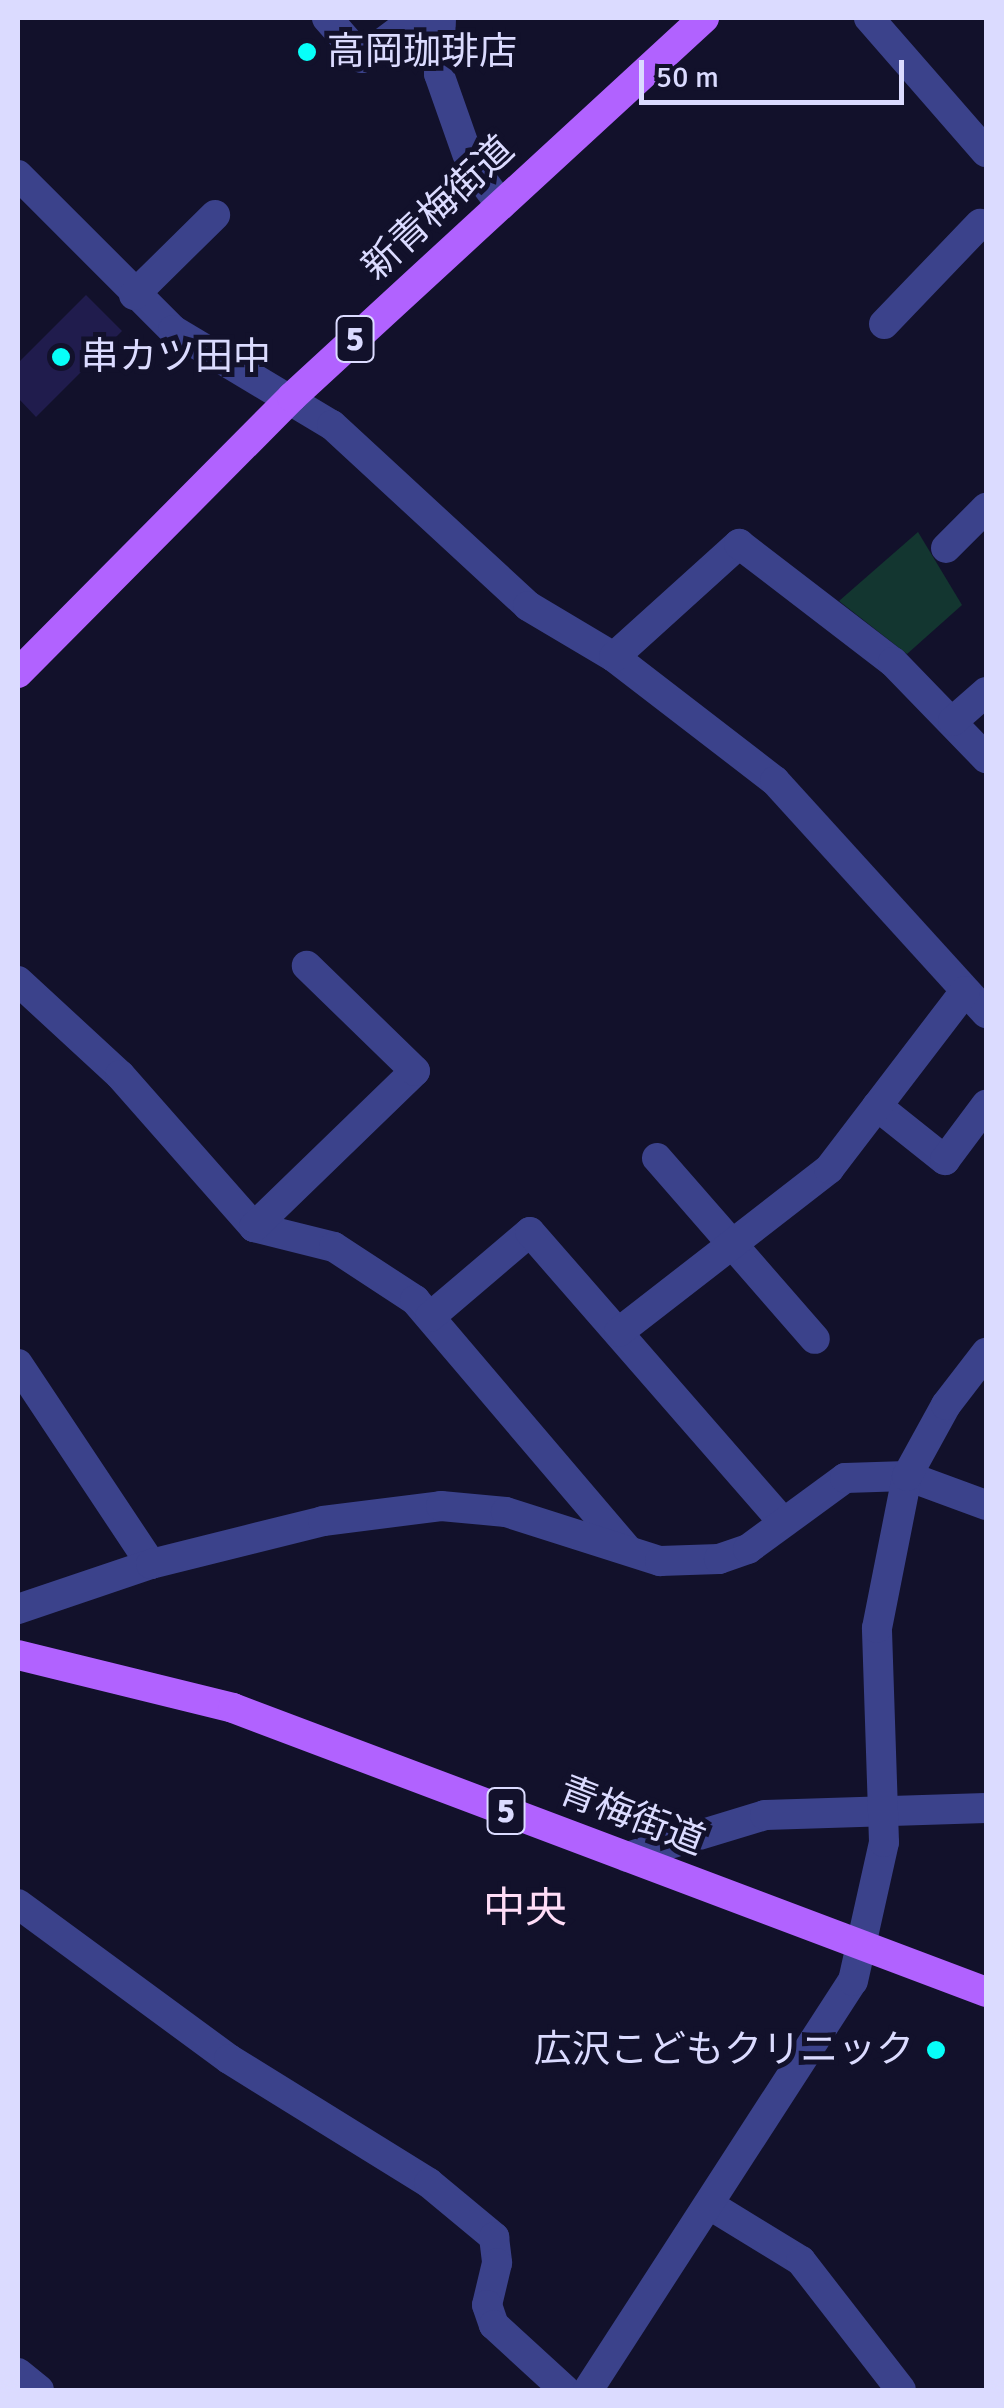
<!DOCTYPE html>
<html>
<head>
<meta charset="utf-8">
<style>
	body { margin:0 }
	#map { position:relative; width:1004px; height:2408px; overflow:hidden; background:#12112b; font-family:Signika,"Noto Sans JP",sans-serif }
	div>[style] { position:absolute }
	.green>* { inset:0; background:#133630 }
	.building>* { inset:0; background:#201c4d }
	.minor>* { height:30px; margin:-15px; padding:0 15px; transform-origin:15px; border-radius:15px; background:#3b428b }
	.major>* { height:30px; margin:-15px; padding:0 15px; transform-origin:15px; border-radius:15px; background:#b162ff }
	.dots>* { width:28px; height:28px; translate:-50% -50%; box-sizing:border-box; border:5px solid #12112b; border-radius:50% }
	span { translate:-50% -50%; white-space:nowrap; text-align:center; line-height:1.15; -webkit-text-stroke:10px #12112b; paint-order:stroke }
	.shield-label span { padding:2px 8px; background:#12112b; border:2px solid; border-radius:8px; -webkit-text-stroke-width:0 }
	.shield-label { font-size:35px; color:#dbdbff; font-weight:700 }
	.poi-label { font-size:38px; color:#dbdbff }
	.left { translate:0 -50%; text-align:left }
	.right { translate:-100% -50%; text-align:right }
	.street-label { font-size:38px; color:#dbdbff }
	.quarter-label { font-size:42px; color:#ffddf7 }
	.frame { position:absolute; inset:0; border:20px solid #dbdbff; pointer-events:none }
	.scale { position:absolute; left:639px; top:60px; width:265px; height:45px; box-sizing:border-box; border:5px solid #dbdbff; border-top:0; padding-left:12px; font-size:30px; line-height:35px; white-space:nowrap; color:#dbdbff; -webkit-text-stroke:8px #12112b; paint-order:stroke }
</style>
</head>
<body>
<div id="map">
	<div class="green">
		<div style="clip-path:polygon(918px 532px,962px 605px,907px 654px,839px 601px)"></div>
	</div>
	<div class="building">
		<div style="clip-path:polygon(86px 295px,122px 331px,36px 417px,18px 398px,18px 363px)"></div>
	</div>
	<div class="minor">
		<div style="left:327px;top:18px;width:53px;rotate:48.8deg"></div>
		<div style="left:362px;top:58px;width:67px;rotate:-36.5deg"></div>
		<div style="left:441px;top:18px;width:56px;rotate:92deg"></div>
		<div style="left:439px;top:74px;width:96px;rotate:70.6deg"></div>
		<div style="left:471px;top:165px;width:50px;rotate:53.1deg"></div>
		<div style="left:869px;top:18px;width:178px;rotate:48.9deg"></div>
		<div style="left:18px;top:175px;width:219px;rotate:45deg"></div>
		<div style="left:173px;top:330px;width:185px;rotate:30.9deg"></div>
		<div style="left:332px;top:425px;width:267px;rotate:42.7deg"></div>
		<div style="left:528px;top:606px;width:100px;rotate:30.7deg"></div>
		<div style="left:614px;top:657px;width:203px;rotate:37.6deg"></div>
		<div style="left:775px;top:781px;width:314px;rotate:47.7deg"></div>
		<div style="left:134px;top:295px;width:114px;rotate:-44.6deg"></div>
		<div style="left:884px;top:324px;width:139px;rotate:-46.2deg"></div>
		<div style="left:946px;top:548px;width:57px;rotate:-45deg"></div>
		<div style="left:614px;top:657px;width:169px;rotate:-42.1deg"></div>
		<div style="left:739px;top:544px;width:194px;rotate:37.5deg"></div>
		<div style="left:893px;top:662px;width:134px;rotate:45.9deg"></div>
		<div style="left:953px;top:721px;width:44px;rotate:-41.3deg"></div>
		<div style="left:18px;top:981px;width:139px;rotate:42.7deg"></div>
		<div style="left:120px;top:1075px;width:203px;rotate:48.6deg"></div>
		<div style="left:254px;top:1227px;width:82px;rotate:14deg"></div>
		<div style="left:334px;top:1247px;width:97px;rotate:33.2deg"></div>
		<div style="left:415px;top:1300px;width:328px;rotate:49.6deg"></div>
		<div style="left:877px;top:1106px;width:87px;rotate:38.5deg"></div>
		<div style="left:945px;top:1160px;width:69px;rotate:-53.3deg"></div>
		<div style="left:657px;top:1158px;width:240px;rotate:48.9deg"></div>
		<div style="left:254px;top:1227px;width:224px;rotate:-44.1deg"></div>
		<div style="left:415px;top:1071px;width:151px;rotate:-135.8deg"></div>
		<div style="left:430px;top:1317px;width:131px;rotate:-40.4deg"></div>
		<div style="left:530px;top:1232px;width:382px;rotate:48.9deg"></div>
		<div style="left:619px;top:1332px;width:266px;rotate:-37.8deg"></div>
		<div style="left:829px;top:1169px;width:224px;rotate:-52.6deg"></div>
		<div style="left:18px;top:1364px;width:240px;rotate:56.4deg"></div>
		<div style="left:18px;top:1609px;width:140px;rotate:-18.7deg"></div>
		<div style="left:151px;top:1564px;width:177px;rotate:-14deg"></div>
		<div style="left:323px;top:1521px;width:119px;rotate:-7.2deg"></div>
		<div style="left:441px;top:1506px;width:65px;rotate:5.3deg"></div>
		<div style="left:506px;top:1512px;width:162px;rotate:17.7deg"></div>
		<div style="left:660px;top:1561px;width:59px;rotate:-1.9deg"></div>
		<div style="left:719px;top:1559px;width:31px;rotate:-19deg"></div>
		<div style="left:748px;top:1549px;width:120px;rotate:-36.2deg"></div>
		<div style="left:845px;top:1478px;width:62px;rotate:-1.8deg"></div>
		<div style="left:907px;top:1476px;width:84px;rotate:20.2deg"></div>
		<div style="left:627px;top:1857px;width:144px;rotate:-16.9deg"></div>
		<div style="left:765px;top:1815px;width:221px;rotate:-1.8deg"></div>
		<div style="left:18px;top:1904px;width:262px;rotate:36.3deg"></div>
		<div style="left:229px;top:2059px;width:235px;rotate:31.8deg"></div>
		<div style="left:429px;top:2183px;width:85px;rotate:39.7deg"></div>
		<div style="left:494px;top:2237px;width:26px;rotate:83deg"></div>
		<div style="left:497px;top:2263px;width:43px;rotate:103.4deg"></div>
		<div style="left:487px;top:2305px;width:21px;rotate:71deg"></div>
		<div style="left:494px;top:2325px;width:96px;rotate:42.5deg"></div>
		<div style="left:713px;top:2207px;width:103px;rotate:31.5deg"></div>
		<div style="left:801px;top:2261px;width:163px;rotate:52.2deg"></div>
		<div style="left:18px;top:2373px;width:27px;rotate:39deg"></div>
		<div style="left:588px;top:2390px;width:487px;rotate:-57.1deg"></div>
		<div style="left:853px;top:1981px;width:142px;rotate:-77.4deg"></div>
		<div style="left:884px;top:1842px;width:214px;rotate:-91.9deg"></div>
		<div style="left:877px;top:1628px;width:155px;rotate:-78.8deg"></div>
		<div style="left:907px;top:1476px;width:81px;rotate:-61.2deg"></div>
		<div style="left:946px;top:1405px;width:66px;rotate:-52.4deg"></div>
	</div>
	<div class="major">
		<div style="left:18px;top:673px;width:389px;rotate:-45.2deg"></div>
		<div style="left:292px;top:397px;width:560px;rotate:-42.61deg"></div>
		<div style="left:18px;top:1655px;width:221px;rotate:13.8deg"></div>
		<div style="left:233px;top:1708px;width:805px;rotate:20.66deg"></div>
	</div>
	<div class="dots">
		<div style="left:307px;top:52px;background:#07fff9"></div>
		<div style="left:61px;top:357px;background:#07fff9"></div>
		<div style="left:936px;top:2050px;background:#07fff9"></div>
	</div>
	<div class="shield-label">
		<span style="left:355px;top:339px">5</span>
		<span style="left:506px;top:1811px">5</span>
	</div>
	<div class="poi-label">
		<span class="left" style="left:327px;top:52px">高岡珈琲店</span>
		<span class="left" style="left:81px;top:357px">串カツ田中</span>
		<span class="right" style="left:914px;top:2050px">広沢こどもクリニック</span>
	</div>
	<div class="street-label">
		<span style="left:438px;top:208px;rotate:-43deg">新青梅街道</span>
		<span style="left:632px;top:1816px;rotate:21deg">青梅街道</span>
	</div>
	<div class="quarter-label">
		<span style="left:525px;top:1909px">中央</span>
	</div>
	<div class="frame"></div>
	<div class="scale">50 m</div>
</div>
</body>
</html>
